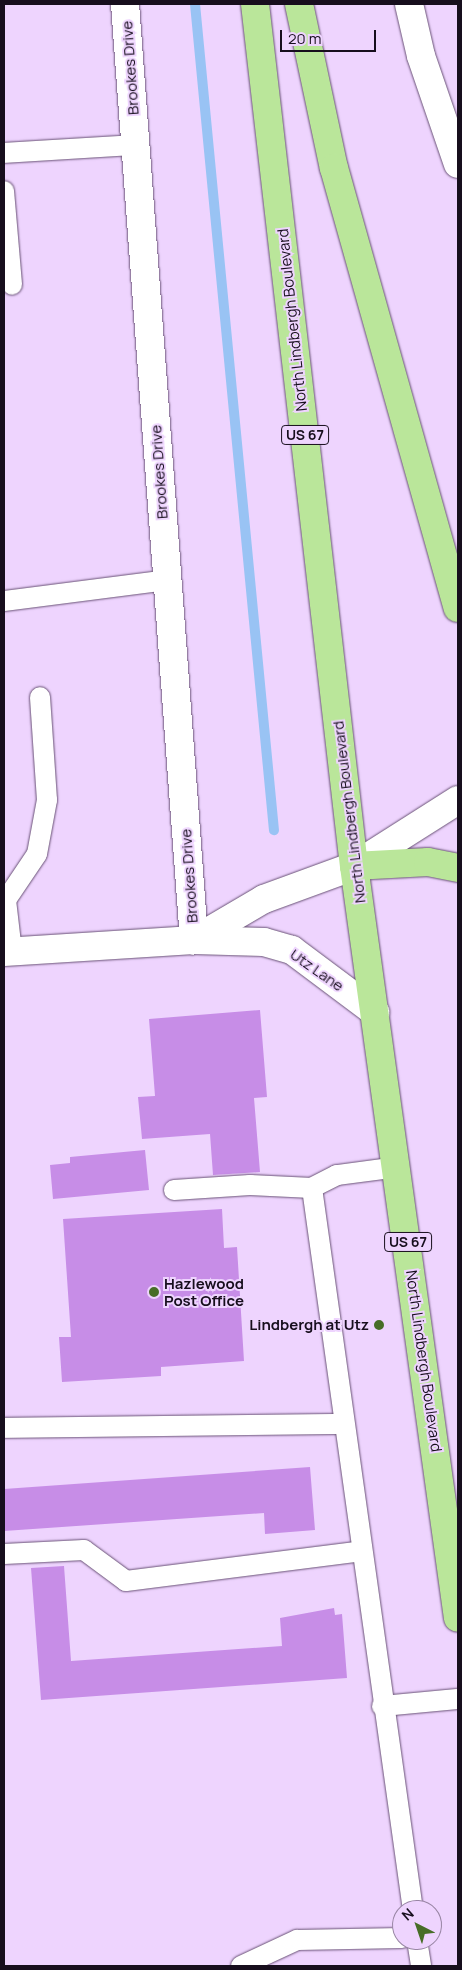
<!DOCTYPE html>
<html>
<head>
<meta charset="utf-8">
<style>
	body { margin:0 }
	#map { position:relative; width:462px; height:1970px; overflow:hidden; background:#eed4fe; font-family:Manrope,sans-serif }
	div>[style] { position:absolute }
	.stream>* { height:10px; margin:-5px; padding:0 5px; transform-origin:5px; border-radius:5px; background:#99c3f4 }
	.building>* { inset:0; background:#c78de7 }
	.roads { filter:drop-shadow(0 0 1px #695276) drop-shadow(0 0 1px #695276) }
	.service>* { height:20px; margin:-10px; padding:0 10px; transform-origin:10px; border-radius:10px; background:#fff }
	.minor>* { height:28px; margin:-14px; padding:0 14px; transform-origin:14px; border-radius:14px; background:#fff }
	.tertiary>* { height:28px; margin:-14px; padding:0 14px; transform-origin:14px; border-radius:14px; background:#fff }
	.trunk>* { height:28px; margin:-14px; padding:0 14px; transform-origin:14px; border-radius:14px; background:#bae69a }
	.dots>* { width:14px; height:14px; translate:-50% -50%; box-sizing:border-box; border:2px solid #eed4fe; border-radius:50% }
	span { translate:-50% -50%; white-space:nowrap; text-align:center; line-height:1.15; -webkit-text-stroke:4px #eed4fe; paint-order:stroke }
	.shield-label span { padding:1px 4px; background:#eed4fe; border:1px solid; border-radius:4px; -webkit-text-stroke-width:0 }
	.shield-label { font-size:14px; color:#170e1d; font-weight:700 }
	.street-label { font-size:15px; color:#170e1d }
	.poi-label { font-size:15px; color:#170e1d; font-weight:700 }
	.left { translate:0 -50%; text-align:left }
	.right { translate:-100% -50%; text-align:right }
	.frame { position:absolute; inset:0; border:5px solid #170e1d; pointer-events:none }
	.north { position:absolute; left:392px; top:1900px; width:50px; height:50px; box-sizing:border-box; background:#eed4fe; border:1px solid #9885a4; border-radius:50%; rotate:319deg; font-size:14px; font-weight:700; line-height:20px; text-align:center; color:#170e1d }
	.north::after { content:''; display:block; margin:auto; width:18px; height:22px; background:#476d27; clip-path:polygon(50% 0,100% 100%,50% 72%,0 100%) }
	.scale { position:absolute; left:280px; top:30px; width:96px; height:22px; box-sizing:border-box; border:2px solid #170e1d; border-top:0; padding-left:6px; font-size:15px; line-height:18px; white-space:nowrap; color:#170e1d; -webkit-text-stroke:4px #eed4fe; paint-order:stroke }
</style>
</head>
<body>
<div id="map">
	<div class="stream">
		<div style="left:195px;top:4px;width:830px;rotate:84.54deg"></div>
	</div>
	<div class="building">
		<div style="clip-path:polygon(260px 1010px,267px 1097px,254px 1098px,260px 1172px,213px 1175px,210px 1134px,142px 1139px,138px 1097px,155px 1096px,149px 1019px)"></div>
		<div style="clip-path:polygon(145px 1150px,149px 1190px,53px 1199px,50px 1165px,70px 1163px,70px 1157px)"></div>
		<div style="clip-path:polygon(222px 1209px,224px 1248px,237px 1247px,244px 1361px,161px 1367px,161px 1376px,62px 1382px,59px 1337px,71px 1337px,63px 1219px)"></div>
		<div style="clip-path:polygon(310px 1467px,315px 1530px,265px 1534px,264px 1513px,4px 1531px,4px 1489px)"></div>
		<div style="clip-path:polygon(64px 1566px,71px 1661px,282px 1646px,280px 1618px,334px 1608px,335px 1615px,342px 1614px,347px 1678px,41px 1700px,31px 1568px)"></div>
	</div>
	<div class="roads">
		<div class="service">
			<div style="left:4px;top:153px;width:131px;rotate:-3.5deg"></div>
			<div style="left:4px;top:191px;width:94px;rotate:85.1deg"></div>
			<div style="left:4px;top:601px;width:164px;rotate:-7.3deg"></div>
			<div style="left:12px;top:952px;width:52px;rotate:-96.6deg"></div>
			<div style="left:6px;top:900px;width:55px;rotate:-56deg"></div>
			<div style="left:37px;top:854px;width:55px;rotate:-79.5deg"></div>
			<div style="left:47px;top:800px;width:103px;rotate:-93.9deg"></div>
			<div style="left:398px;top:1167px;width:62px;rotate:172.5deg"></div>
			<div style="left:337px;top:1175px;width:28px;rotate:153deg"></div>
			<div style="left:312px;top:1188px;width:729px;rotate:82.04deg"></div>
			<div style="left:174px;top:1190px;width:76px;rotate:-3.8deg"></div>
			<div style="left:250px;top:1185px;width:62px;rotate:2.8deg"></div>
			<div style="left:4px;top:1428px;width:340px;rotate:-0.7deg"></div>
			<div style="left:4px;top:1554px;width:80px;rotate:-2.9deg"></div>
			<div style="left:84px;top:1550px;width:52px;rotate:36.4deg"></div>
			<div style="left:126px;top:1581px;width:238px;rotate:-7.2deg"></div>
			<div style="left:382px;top:1706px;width:76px;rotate:-5.3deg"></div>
			<div style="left:417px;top:1940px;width:26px;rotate:81deg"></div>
			<div style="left:241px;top:1966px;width:62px;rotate:-24.9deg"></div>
			<div style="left:297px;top:1940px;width:105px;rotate:-1.1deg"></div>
		</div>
		<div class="minor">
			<div style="left:125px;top:4px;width:939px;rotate:85.78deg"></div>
			<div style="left:194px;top:940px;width:81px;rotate:-30.4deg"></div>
			<div style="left:264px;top:899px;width:96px;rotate:-20.1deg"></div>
			<div style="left:4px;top:952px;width:190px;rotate:-3.6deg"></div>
			<div style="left:194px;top:940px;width:70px;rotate:1.6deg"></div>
			<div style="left:264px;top:942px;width:29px;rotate:16deg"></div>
			<div style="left:292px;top:950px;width:104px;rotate:36.8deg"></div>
		</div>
		<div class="tertiary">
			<div style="left:409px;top:4px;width:53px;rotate:77deg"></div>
			<div style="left:421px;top:56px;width:114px;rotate:71.1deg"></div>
			<div style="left:354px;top:866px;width:123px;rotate:-32.4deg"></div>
		</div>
		<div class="trunk">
			<div style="left:255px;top:4px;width:868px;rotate:83.45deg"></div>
			<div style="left:354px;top:866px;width:759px;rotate:82.13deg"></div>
			<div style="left:299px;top:4px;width:168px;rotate:78deg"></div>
			<div style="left:334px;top:168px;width:457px;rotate:74.3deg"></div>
			<div style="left:354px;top:866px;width:74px;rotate:-3.1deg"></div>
			<div style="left:428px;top:862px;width:31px;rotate:11deg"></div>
		</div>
	</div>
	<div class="dots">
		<div style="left:154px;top:1292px;background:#476d27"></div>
		<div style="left:379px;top:1325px;background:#476d27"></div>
	</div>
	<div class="shield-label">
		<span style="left:305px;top:435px">US 67</span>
		<span style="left:408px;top:1242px">US 67</span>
	</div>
	<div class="street-label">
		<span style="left:130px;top:68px;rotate:-94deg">Brookes Drive</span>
		<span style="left:292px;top:320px;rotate:-96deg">North Lindbergh Boulevard</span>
		<span style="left:159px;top:472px;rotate:-94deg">Brookes Drive</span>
		<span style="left:349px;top:812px;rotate:-97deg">North Lindbergh Boulevard</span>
		<span style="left:189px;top:876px;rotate:-94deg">Brookes Drive</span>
		<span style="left:317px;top:970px;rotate:35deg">Utz Lane</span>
		<span style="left:424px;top:1361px;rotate:82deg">North Lindbergh Boulevard</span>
	</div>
	<div class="poi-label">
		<span class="left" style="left:164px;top:1292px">Hazlewood<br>Post Office</span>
		<span class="right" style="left:369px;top:1325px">Lindbergh at Utz</span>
	</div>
	<div class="frame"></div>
	<div class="north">N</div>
	<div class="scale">20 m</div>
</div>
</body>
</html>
